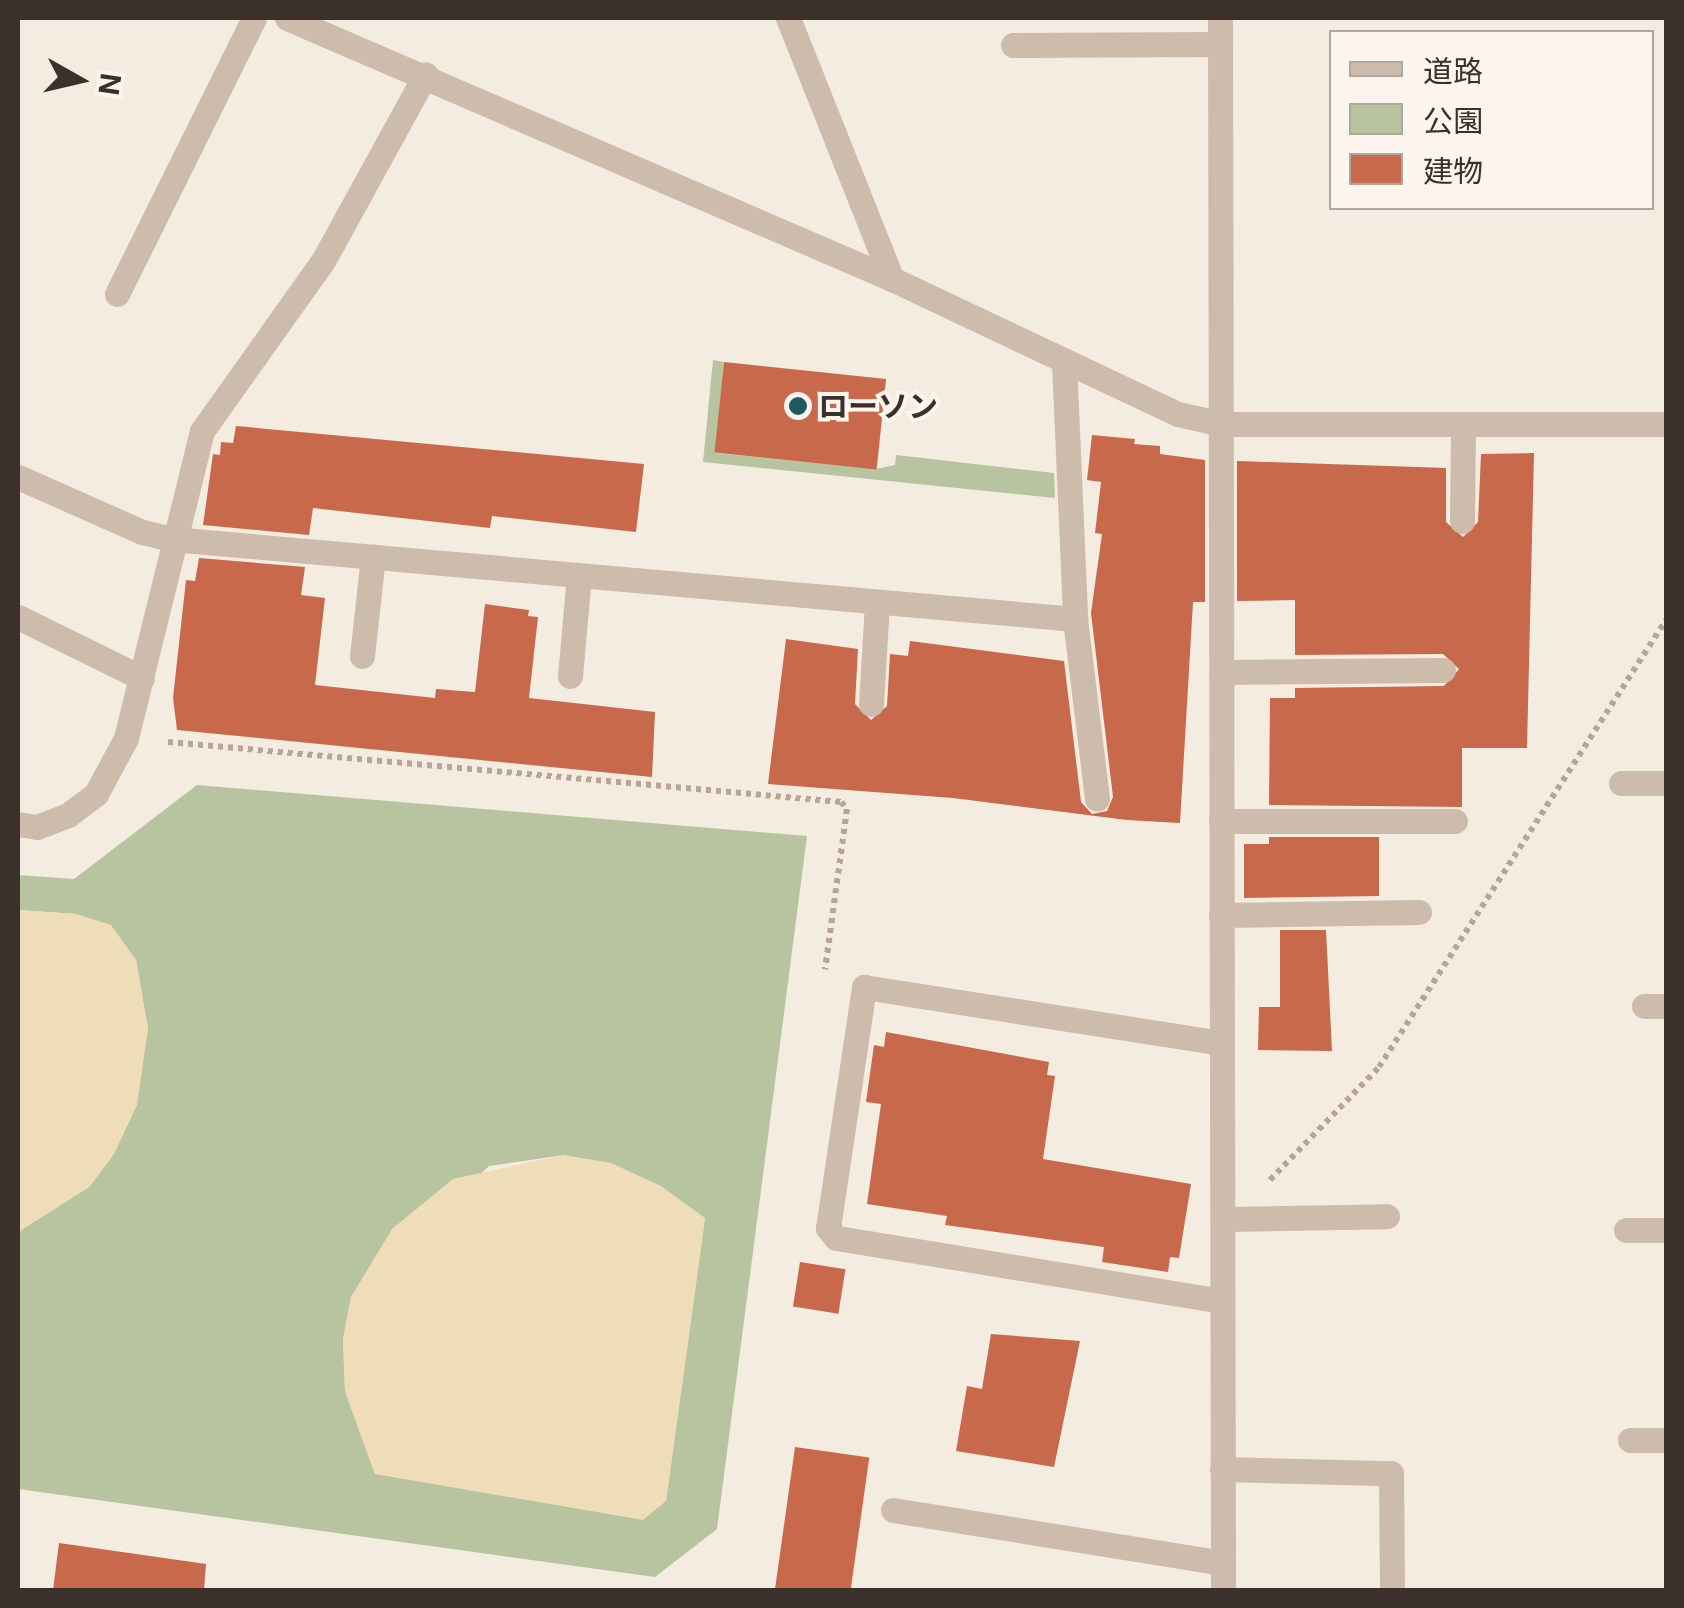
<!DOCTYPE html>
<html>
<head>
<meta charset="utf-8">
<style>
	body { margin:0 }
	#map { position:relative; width:1684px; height:1608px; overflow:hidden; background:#f4ebe1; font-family:Inter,"Noto Sans JP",sans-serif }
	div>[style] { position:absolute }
	.green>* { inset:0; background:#b8c4a0 }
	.sand>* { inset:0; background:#efdcb8 }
	.building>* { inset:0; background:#c8694b; transform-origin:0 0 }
	.path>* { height:6px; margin-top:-3px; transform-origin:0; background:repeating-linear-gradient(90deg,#b9a596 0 5px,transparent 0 10px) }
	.lane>* { height:25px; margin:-12.5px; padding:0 12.5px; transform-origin:12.5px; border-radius:12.5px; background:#cdbbac }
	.street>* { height:25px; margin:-12.5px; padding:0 12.5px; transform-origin:12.5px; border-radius:12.5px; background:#cdbbac }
	.dots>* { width:28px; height:28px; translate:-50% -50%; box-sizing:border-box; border:5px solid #fbf5ee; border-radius:50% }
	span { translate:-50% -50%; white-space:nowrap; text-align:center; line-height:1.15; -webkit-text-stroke:8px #fbf5ee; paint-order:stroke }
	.poi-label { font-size:30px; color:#3b302b; font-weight:700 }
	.left { translate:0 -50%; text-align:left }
	.frame { position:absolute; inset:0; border:20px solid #3b302b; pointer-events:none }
	.legend { position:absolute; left:1329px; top:30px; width:325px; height:180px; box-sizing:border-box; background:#fbf5ee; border:2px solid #aea6a0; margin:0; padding:12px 18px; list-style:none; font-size:30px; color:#3b302b }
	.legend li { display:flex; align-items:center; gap:20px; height:50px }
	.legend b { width:50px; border:2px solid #aea6a0 }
	.north { position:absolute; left:30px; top:30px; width:100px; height:100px; -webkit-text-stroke:8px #fbf5ee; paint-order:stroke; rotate:98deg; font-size:28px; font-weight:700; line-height:40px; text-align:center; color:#3b302b }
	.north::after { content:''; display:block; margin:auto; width:35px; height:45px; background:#3b302b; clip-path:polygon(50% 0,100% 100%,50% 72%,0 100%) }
</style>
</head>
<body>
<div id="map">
	<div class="green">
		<div style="clip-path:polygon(713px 360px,724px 362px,715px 453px,876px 469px,895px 465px,896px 455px,1054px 473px,1055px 498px,703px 462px)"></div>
		<div style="clip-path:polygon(evenodd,197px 785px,807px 836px,717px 1529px,655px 1577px,18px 1489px,18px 1232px,89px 1187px,114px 1154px,148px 1029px,136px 960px,76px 914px,18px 910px,18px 875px,74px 879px,197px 785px,564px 1155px,705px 1218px,666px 1501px,375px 1474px,345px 1391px,343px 1340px,351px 1297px,489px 1166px,564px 1155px)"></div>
	</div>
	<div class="sand">
		<div style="clip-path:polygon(18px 910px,76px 914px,111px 925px,136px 960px,148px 1029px,137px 1105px,114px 1154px,89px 1187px,18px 1232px)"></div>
		<div style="clip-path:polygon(564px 1155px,611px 1163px,661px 1186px,705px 1218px,666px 1501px,643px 1520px,375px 1474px,345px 1391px,343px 1341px,351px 1297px,392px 1229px,453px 1179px)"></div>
	</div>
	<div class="building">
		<div style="left:724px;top:362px;width:163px;height:91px;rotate:6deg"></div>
		<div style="clip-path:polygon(236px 426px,644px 464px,636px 532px,492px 516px,490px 528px,313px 508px,309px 535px,203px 525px,213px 454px,220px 455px,221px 442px,233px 443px)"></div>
		<div style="clip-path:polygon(1092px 435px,1135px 439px,1134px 444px,1160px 446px,1160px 454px,1205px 460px,1205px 602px,1193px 602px,1180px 823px,1127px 820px,953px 798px,768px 784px,786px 639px,858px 649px,855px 704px,871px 720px,887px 706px,890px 654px,908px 656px,910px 641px,1064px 661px,1081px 802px,1092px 814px,1107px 811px,1113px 797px,1091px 613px,1102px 534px,1095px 533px,1101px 482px,1087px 480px)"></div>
		<div style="clip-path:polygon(1534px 453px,1527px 748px,1462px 748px,1462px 807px,1269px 805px,1270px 698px,1295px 698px,1295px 688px,1444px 686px,1459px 669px,1443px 654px,1295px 655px,1295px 600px,1237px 601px,1237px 461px,1446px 468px,1446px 522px,1463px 537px,1478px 522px,1481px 454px)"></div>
		<div style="clip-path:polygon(199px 558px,305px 567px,301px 595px,325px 598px,315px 685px,435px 698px,436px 689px,475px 692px,485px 604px,529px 610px,528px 616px,538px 617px,529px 698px,655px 712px,652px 777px,177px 730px,173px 698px,186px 580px,195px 581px)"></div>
		<div style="clip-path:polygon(1269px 837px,1379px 837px,1379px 896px,1244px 898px,1244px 844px,1269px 844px)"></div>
		<div style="clip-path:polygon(1280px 930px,1326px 930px,1332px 1051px,1258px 1050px,1259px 1007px,1280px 1007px)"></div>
		<div style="clip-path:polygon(886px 1032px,1049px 1062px,1047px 1075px,1055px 1076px,1043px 1159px,1191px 1184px,1179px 1258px,1170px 1257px,1168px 1272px,1102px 1262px,1104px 1247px,945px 1225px,947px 1216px,867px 1204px,881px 1104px,866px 1102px,874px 1045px,884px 1047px)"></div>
		<div style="left:800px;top:1262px;width:46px;height:45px;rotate:9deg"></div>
		<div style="clip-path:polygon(991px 1334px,1080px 1341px,1054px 1467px,956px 1451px,967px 1386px,982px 1389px)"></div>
		<div style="left:795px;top:1447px;width:75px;height:144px;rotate:8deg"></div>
		<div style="clip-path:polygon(59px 1543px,206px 1564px,204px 1590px,53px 1590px)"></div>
	</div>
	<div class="path">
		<div style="left:168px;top:742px;width:676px;rotate:5.09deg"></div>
		<div style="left:841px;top:802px;width:9px;rotate:49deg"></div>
		<div style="left:847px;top:809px;width:162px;rotate:97.8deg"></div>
		<div style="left:1270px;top:1180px;width:157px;rotate:-46deg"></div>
		<div style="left:1379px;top:1067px;width:531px;rotate:-57.3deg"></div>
	</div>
	<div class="lane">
		<div style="left:1013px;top:45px;width:207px;rotate:-0.3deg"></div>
		<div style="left:117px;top:294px;width:308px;rotate:-63.6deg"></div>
		<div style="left:1064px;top:362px;width:257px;rotate:87.5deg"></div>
		<div style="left:18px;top:477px;width:136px;rotate:23.9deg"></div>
		<div style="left:142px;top:532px;width:31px;rotate:13deg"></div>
		<div style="left:172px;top:539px;width:907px;rotate:5.06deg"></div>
		<div style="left:1075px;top:619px;width:181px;rotate:83deg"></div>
		<div style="left:1462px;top:521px;width:97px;rotate:-89.4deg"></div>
		<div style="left:362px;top:656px;width:100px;rotate:-83.7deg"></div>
		<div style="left:1222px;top:672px;width:221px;rotate:-0.5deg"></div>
		<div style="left:570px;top:676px;width:101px;rotate:-84.9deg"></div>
		<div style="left:871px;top:704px;width:102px;rotate:-86.6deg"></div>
		<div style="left:1621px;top:783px;width:45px"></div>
		<div style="left:1221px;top:821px;width:234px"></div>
		<div style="left:1221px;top:915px;width:198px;rotate:-0.9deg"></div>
		<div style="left:1644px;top:1006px;width:22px"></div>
		<div style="left:1223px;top:1219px;width:164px;rotate:-1deg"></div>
		<div style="left:1626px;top:1230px;width:40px"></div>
		<div style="left:1222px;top:1301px;width:391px;rotate:-170.7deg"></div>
		<div style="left:836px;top:1238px;width:13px;rotate:-129deg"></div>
		<div style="left:828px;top:1228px;width:244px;rotate:-81.5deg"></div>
		<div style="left:864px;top:987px;width:362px;rotate:8.9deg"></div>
		<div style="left:1630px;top:1440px;width:36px"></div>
		<div style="left:1222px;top:1469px;width:169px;rotate:1.4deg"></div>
		<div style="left:1391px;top:1473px;width:117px;rotate:89.5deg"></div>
		<div style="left:893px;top:1510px;width:334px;rotate:9.1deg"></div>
	</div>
	<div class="street">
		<div style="left:287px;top:18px;width:659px;rotate:23.34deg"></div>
		<div style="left:892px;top:279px;width:316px;rotate:25.3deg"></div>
		<div style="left:1178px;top:414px;width:45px;rotate:12.8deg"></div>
		<div style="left:1222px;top:424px;width:444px"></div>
		<div style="left:788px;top:18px;width:281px;rotate:68.3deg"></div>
		<div style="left:1220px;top:18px;width:1572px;rotate:89.89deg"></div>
		<div style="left:18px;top:617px;width:138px;rotate:26.2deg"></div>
		<div style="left:18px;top:824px;width:19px;rotate:9deg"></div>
		<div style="left:37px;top:827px;width:33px;rotate:-21deg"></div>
		<div style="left:68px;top:815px;width:35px;rotate:-37deg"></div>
		<div style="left:96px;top:794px;width:64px;rotate:-61.8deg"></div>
		<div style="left:126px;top:738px;width:316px;rotate:-76.1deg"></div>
		<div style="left:202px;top:431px;width:209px;rotate:-54.6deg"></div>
		<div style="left:323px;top:261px;width:213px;rotate:-61.2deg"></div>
	</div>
	<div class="dots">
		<div style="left:798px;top:406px;background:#1f5a5e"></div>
	</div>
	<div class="poi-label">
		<span class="left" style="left:818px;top:406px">ローソン</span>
	</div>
	<div class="frame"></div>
	<ul class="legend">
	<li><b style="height:12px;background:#cdbbac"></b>道路</li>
	<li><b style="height:28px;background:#b8c4a0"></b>公園</li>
	<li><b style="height:28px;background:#c8694b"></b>建物</li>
	</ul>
	<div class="north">N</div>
</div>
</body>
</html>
